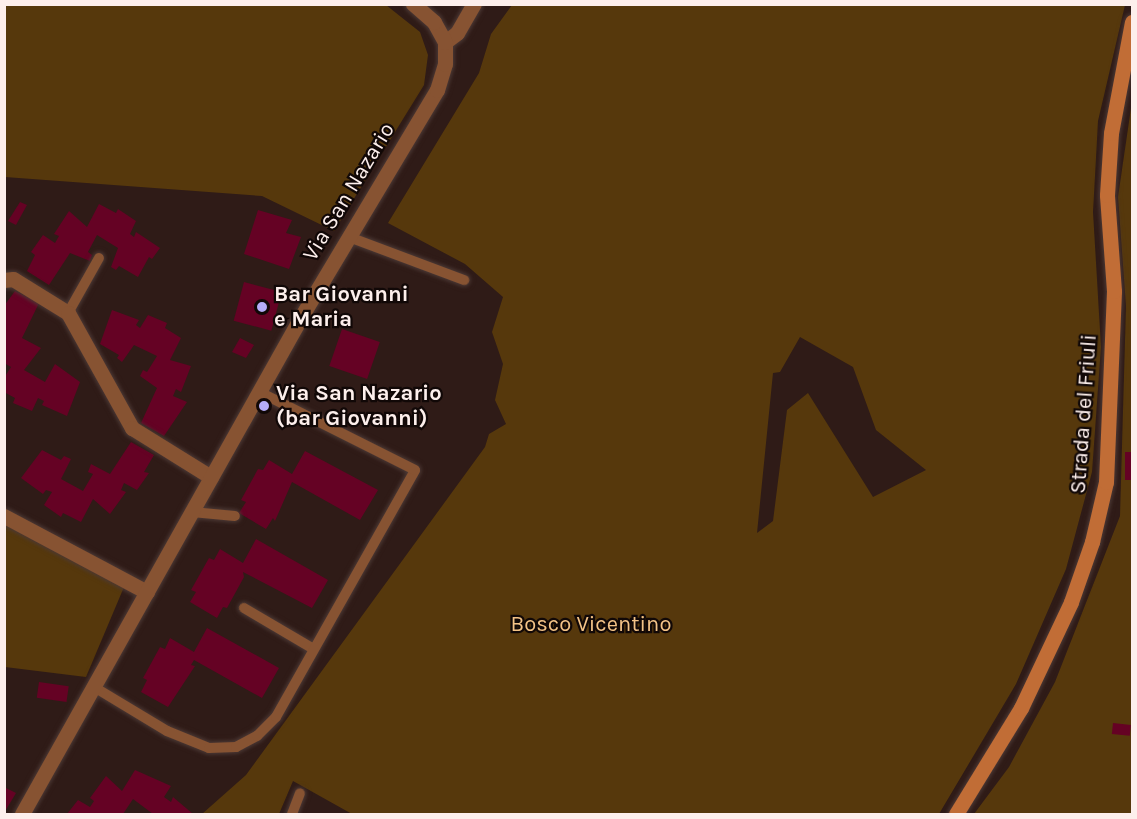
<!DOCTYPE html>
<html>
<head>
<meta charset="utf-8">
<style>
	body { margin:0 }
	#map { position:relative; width:1137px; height:819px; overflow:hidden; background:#2f1b17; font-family:Karla,sans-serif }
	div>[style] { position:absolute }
	.green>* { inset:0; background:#56380c }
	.building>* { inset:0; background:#650224; transform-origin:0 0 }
	.roads { filter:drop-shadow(0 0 2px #4c3935) drop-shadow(0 0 2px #4c3935) }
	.lane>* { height:10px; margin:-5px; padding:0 5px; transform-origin:5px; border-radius:5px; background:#875332 }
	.street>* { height:15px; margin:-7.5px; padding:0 7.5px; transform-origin:7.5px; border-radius:7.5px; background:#875332 }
	.secondary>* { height:15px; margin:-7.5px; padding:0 7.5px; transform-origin:7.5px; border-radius:7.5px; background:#c16d36 }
	.dots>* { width:16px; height:16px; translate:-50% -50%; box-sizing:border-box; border:3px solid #110807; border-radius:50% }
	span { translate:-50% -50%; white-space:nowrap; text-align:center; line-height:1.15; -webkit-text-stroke:4.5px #110807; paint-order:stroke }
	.street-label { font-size:22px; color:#fdefec }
	.poi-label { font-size:22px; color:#fdefec; font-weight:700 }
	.left { translate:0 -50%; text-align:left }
	.park-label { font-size:22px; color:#f4c387 }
	.frame { position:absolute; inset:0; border:6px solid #fdefec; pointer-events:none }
</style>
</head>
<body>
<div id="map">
	<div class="green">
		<div style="clip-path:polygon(4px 5px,386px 5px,420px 32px,428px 55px,424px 85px,334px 231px,262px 196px,5px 177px)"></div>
		<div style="clip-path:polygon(evenodd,512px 5px,1125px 5px,1098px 121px,1093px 212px,1101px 347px,1092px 472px,1066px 569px,1016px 684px,939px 814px,352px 814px,293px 781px,279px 814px,202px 814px,246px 775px,485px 447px,489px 434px,506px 424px,495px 400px,503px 364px,492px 332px,503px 297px,465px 264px,388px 223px,479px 73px,491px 34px,512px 5px,800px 337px,853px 367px,876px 430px,926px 470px,873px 497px,808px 393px,787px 410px,773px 521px,757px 533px,773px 373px,780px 372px,800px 337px)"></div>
		<div style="clip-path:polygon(1132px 101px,1132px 814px,974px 814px,1009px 767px,1055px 682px,1120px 516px,1126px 306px,1118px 197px)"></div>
		<div style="clip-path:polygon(4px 524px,124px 587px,86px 677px,5px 667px)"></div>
	</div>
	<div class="building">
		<div style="clip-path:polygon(20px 202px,27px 205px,16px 225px,8px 221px)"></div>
		<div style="clip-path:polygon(99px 204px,116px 213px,118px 209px,136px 221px,130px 234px,134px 237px,136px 232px,160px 248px,152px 259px,149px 257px,138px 277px,119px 266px,116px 270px,111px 267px,118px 248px,97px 235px,88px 252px,92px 255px,90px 261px,70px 253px,49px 285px,27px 271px,35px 255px,31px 252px,43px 235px,55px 243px,59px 236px,54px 234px,69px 211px,87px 227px)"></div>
		<div style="clip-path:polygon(258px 210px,292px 220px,286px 233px,301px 237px,289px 269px,244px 254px)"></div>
		<div style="left:244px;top:282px;width:39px;height:40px;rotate:15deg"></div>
		<div style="clip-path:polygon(15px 291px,39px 303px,22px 338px,41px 348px,24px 370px,45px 382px,55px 364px,80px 382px,67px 416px,42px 405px,44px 401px,38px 398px,32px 411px,13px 403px,15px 398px,4px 392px,4px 378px,11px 367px,4px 363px,4px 306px)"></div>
		<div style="clip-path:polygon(112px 310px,139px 320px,136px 325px,140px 328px,148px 315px,167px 323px,165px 328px,181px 338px,170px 360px,191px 366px,181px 392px,176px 389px,173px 396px,187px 402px,164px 436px,141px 423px,157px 388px,140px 376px,143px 370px,147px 372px,157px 356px,134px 345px,122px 362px,117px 358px,119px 355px,100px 344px)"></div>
		<div style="left:342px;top:329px;width:40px;height:39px;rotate:19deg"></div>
		<div style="clip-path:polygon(240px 338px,254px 345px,246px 358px,232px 352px)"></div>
		<div style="clip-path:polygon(131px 442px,154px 455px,144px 472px,149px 473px,137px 490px,124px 483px,121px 490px,126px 492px,110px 514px,93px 499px,81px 522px,63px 513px,61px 517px,44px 505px,52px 492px,46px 490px,43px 494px,21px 478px,42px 450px,61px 460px,64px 456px,71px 459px,61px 479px,83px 491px,93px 474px,88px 472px,91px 464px,110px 474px)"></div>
		<div style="clip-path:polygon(305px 451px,378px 490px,360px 520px,292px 482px,275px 521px,273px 518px,266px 529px,239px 513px,246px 502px,241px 500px,258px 469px,263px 470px,269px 460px,292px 474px)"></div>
		<div style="left:1125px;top:452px;width:7px;height:28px"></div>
		<div style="clip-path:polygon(256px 539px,328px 580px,312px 608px,243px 572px,244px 577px,227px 608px,223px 607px,217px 618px,190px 602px,196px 592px,191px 590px,209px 558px,214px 560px,220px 549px,243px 563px)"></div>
		<div style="clip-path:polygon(207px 628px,279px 668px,262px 698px,194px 660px,191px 665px,195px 666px,168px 707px,141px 692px,147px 680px,143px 678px,160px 647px,165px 649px,170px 638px,194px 652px)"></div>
		<div style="left:39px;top:682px;width:30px;height:16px;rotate:8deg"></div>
		<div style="left:1113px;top:723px;width:18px;height:11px;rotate:6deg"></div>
		<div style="clip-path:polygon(135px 770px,171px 786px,164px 797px,171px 802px,173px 797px,193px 814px,153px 814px,133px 799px,123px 814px,67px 814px,78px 800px,90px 807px,94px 801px,90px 798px,106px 776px,122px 791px)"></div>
		<div style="clip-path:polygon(4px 787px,16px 793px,4px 813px)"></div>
	</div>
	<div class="roads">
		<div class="lane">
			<div style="left:349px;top:237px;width:123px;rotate:20.5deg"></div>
			<div style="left:68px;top:313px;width:63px;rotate:-60.6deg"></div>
			<div style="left:192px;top:512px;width:43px;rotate:5.3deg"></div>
			<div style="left:244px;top:608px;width:79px;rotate:30.5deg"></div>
			<div style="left:94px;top:687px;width:85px;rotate:31.1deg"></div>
			<div style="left:167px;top:731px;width:45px;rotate:22deg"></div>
			<div style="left:209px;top:748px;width:27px;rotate:-2deg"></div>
			<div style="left:236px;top:747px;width:24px;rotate:-28deg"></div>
			<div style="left:257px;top:736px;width:27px;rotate:-45deg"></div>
			<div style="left:276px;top:717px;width:283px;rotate:-60.6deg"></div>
			<div style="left:415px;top:470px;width:174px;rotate:-153.4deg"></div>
			<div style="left:292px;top:814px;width:22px;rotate:-69deg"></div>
		</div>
		<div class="street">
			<div style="left:445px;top:42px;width:15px;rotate:-37deg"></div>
			<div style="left:457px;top:33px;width:34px;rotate:-60deg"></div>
			<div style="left:4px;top:280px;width:9px;rotate:-6deg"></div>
			<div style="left:13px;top:279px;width:65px;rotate:31.7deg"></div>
			<div style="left:68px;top:313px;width:132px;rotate:60.9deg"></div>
			<div style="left:132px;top:428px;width:93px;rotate:31.8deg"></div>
			<div style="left:4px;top:516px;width:162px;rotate:28deg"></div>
			<div style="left:22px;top:814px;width:570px;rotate:-60.69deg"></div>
			<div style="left:301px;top:317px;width:265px;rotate:-59.1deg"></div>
			<div style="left:437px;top:90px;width:27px;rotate:-73deg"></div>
			<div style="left:445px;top:64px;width:22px;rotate:-90deg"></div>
			<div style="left:445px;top:42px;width:23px;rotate:-119deg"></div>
			<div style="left:434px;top:22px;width:28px;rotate:-139deg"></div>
		</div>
		<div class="secondary">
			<div style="left:956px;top:814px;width:124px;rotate:-58.5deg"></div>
			<div style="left:1021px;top:708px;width:117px;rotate:-64.7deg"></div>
			<div style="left:1071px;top:602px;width:64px;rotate:-70.7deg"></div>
			<div style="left:1092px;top:542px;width:62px;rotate:-76.9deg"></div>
			<div style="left:1106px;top:482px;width:191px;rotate:-87.6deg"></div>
			<div style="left:1114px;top:291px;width:96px;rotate:-94.2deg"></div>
			<div style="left:1107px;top:195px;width:62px;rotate:-86.3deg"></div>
			<div style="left:1111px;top:133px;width:113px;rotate:-79.3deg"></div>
		</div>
	</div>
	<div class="dots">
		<div style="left:262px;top:307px;background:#b5acf8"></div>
		<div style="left:264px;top:406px;background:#b5acf8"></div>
	</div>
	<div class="street-label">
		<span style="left:349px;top:192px;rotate:-59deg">Via San Nazario</span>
		<span style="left:1084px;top:414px;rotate:-86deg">Strada del Friuli</span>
	</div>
	<div class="poi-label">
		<span class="left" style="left:274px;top:307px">Bar Giovanni<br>e Maria</span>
		<span class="left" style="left:276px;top:406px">Via San Nazario<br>(bar Giovanni)</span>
	</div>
	<div class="park-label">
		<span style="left:591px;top:625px">Bosco Vicentino</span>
	</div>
	<div class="frame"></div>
</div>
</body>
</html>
